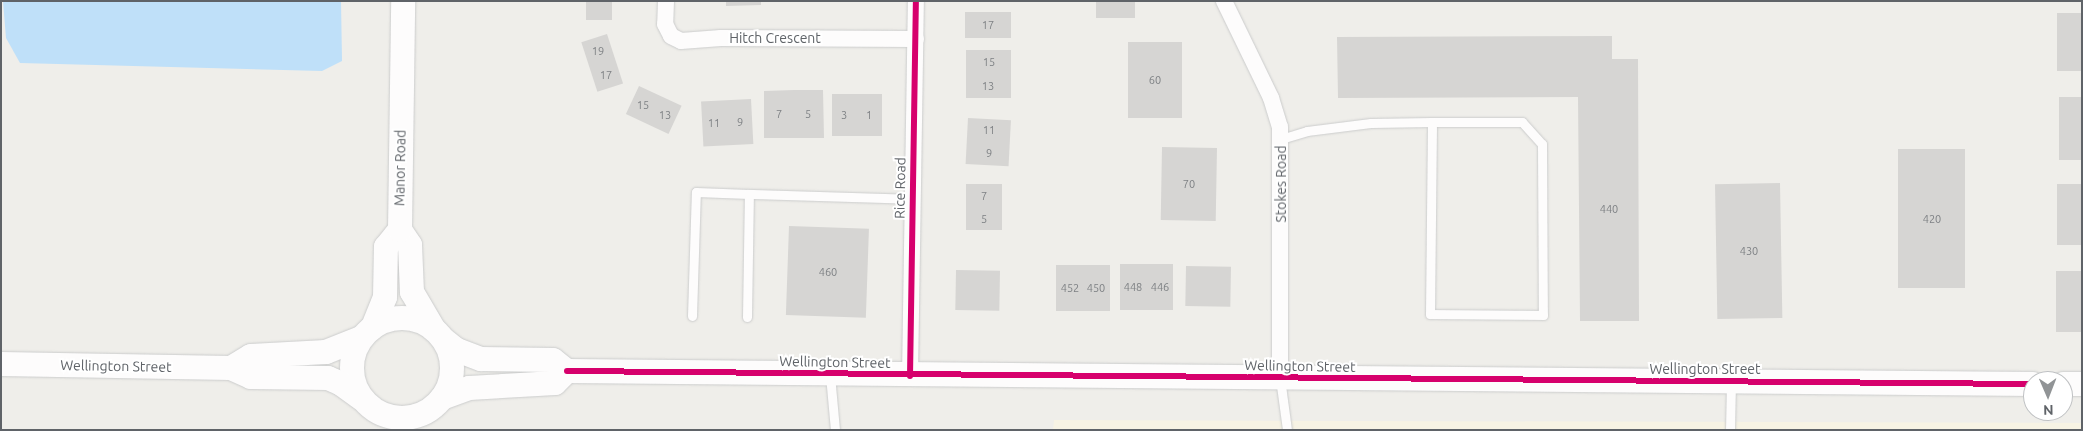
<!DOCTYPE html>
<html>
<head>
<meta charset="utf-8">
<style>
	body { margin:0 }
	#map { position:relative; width:2083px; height:431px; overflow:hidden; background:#efeeea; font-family:Ubuntu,sans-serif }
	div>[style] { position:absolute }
	.commercial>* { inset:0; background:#f7f3e4 }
	.water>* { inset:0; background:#bfe0f9 }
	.building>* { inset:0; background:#d6d5d3; transform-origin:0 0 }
	.roads { filter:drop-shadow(0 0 1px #cbcccc) drop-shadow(0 0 1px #cbcccc) }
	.lane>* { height:9px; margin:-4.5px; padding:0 4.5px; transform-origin:4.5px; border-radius:4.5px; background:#fdfcfc }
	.street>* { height:16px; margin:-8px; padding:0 8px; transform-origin:8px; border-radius:8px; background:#fdfcfc }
	.secondary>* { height:24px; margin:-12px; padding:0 12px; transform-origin:12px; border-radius:12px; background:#fdfcfc }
	.secondary>.ring { margin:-12px; padding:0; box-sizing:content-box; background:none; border:24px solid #fdfcfc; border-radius:50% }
	.cycleway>* { height:6px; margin:-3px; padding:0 3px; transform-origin:3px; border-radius:3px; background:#d6006c }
	span { translate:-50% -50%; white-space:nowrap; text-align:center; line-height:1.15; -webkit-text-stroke:4px #fff; paint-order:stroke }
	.number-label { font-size:11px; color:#7e8184 }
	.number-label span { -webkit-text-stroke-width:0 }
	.street-label { font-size:14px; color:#5f6368 }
	.frame { position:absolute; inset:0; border:2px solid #5f6368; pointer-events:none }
	.north { position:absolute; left:2023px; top:371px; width:50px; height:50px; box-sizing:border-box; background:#fff; border:1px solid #bfc1c3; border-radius:50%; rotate:179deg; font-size:14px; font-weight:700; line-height:20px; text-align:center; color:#5f6368 }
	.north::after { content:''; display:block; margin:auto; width:18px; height:22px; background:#919496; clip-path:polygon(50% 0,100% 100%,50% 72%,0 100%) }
</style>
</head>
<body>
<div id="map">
	<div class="commercial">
		<div style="clip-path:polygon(1054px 420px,2082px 423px,2082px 430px,1053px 430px)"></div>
	</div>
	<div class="water">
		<div style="clip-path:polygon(3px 1px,341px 1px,342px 61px,322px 71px,20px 63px,6px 38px)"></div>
	</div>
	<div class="building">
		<div style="left:586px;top:1px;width:26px;height:19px"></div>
		<div style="clip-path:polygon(726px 1px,761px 1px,761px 5px,726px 6px)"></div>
		<div style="left:1096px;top:1px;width:39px;height:17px"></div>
		<div style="left:1011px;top:12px;width:26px;height:46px;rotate:90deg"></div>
		<div style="left:2057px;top:13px;width:25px;height:58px"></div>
		<div style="left:607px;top:34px;width:52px;height:27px;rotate:72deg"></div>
		<div style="clip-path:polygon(1612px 36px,1612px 59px,1638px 59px,1639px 321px,1580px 321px,1578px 97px,1338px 98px,1337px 37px)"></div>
		<div style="left:1128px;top:42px;width:54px;height:76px"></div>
		<div style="left:966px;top:50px;width:45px;height:48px"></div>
		<div style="left:639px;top:86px;width:47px;height:31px;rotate:25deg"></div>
		<div style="clip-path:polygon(794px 90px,823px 90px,824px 138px,764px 138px,764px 91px)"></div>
		<div style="left:832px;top:94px;width:50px;height:42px"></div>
		<div style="left:2059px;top:97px;width:23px;height:63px"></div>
		<div style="left:751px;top:99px;width:45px;height:50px;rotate:87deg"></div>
		<div style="left:968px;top:118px;width:43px;height:46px;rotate:3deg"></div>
		<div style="left:1162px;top:147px;width:55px;height:73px;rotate:1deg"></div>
		<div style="left:1965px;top:149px;width:139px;height:67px;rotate:90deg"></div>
		<div style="left:1780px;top:183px;width:135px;height:65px;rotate:89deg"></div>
		<div style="left:1002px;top:184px;width:46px;height:36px;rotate:90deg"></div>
		<div style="left:2082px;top:184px;width:61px;height:25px;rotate:90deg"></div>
		<div style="left:789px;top:226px;width:80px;height:89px;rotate:2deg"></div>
		<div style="left:1120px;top:264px;width:53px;height:46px"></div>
		<div style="left:1110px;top:265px;width:46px;height:54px;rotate:90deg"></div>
		<div style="left:1186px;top:266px;width:45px;height:40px;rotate:1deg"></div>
		<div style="left:956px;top:270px;width:44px;height:40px;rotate:1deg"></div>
		<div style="left:2082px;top:271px;width:61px;height:26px;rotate:90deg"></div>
	</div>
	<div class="roads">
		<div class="lane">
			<div style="left:1281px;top:139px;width:27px;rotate:-17deg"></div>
			<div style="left:1307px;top:131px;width:64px;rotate:-7.1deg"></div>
			<div style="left:1371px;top:123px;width:61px;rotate:-0.9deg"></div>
			<div style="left:1432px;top:122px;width:90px"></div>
			<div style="left:1522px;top:122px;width:30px;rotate:48deg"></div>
			<div style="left:1542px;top:144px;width:171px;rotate:89.7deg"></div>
			<div style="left:1543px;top:315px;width:113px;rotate:-179.5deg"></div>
			<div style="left:1430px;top:314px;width:192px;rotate:-89.4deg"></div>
			<div style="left:692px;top:316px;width:124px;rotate:-88.2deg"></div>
			<div style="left:696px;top:192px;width:53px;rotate:2.2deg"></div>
			<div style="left:747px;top:317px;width:123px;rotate:-89.1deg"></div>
			<div style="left:749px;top:194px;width:164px;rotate:1.7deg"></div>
			<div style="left:830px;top:375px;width:55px;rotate:84.8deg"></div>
			<div style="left:1280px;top:378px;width:52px;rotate:82.3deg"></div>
			<div style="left:1730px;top:430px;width:47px;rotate:-88.8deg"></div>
		</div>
		<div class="street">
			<div style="left:666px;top:1px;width:23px;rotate:92deg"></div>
			<div style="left:665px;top:24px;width:13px;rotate:63deg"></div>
			<div style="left:671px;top:36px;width:11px;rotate:27deg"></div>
			<div style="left:681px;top:41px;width:40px;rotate:-4.3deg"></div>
			<div style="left:721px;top:38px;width:195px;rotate:0.3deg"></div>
			<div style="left:1224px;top:1px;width:108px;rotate:64.1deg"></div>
			<div style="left:1271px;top:98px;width:30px;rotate:73deg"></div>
			<div style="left:1280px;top:127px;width:251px;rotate:90deg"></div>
			<div style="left:910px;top:376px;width:375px;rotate:-89.1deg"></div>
		</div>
		<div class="secondary">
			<div style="left:400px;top:230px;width:18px;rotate:56deg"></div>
			<div style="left:410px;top:245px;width:47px;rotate:87.6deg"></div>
			<div style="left:412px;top:292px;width:42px;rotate:59.7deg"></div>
			<div class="ring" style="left:352px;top:318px;width:76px;height:76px"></div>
			<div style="left:373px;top:327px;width:32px;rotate:-68deg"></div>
			<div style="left:385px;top:297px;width:50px;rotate:-88.9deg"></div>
			<div style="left:386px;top:247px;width:22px;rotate:-51deg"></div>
			<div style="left:400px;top:230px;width:229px;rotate:-89.2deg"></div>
			<div style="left:444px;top:340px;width:16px;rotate:38deg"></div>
			<div style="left:457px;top:350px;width:26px;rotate:21deg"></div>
			<div style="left:481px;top:359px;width:72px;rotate:0.8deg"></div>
			<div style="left:553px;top:360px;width:18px;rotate:38deg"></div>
			<div style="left:567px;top:371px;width:1466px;rotate:0.51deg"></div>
			<div style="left:1px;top:364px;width:230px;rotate:1deg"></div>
			<div style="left:231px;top:368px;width:22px;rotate:24deg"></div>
			<div style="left:251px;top:377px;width:77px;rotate:0.7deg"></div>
			<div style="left:328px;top:378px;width:13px;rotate:23deg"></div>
			<div style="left:340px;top:383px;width:26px;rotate:36deg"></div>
			<div style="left:231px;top:368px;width:23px;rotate:-31deg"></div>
			<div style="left:251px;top:356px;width:75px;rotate:-3.1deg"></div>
			<div style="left:326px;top:352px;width:38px;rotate:-22deg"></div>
			<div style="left:2063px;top:384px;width:19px"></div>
			<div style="left:442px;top:398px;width:29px;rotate:-20deg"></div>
			<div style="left:469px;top:388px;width:86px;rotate:-3.3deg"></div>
			<div style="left:555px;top:383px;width:17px;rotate:-45deg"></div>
		</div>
	</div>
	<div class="cycleway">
		<div style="left:567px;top:371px;width:1466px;rotate:0.51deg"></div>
		<div style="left:910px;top:376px;width:375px;rotate:-89.1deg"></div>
	</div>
	<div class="number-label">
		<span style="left:988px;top:25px">17</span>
		<span style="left:598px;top:51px">19</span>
		<span style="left:989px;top:62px">15</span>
		<span style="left:606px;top:75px">17</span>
		<span style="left:1155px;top:80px">60</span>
		<span style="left:988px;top:86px">13</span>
		<span style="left:643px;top:105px">15</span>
		<span style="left:779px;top:114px">7</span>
		<span style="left:808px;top:114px">5</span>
		<span style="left:665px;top:115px">13</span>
		<span style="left:844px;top:115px">3</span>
		<span style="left:869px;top:115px">1</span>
		<span style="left:740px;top:122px">9</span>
		<span style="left:714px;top:123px">11</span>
		<span style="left:989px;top:130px">11</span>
		<span style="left:989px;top:153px">9</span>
		<span style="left:1189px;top:184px">70</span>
		<span style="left:984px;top:196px">7</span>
		<span style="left:1609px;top:209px">440</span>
		<span style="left:984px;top:219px">5</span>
		<span style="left:1932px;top:219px">420</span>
		<span style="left:1749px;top:251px">430</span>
		<span style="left:828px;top:272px">460</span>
		<span style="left:1133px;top:287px">448</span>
		<span style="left:1160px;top:287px">446</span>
		<span style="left:1070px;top:288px">452</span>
		<span style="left:1096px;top:288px">450</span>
	</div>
	<div class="street-label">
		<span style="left:775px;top:38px">Hitch Crescent</span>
		<span style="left:400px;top:168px;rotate:-89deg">Manor Road</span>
		<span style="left:1281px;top:184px;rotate:-90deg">Stokes Road</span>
		<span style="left:900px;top:188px;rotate:-89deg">Rice Road</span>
		<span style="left:835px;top:362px;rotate:1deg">Wellington Street</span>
		<span style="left:116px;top:366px;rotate:1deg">Wellington Street</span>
		<span style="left:1300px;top:366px;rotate:1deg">Wellington Street</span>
		<span style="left:1705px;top:369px">Wellington Street</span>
	</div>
	<div class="frame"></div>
	<div class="north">N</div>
</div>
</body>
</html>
